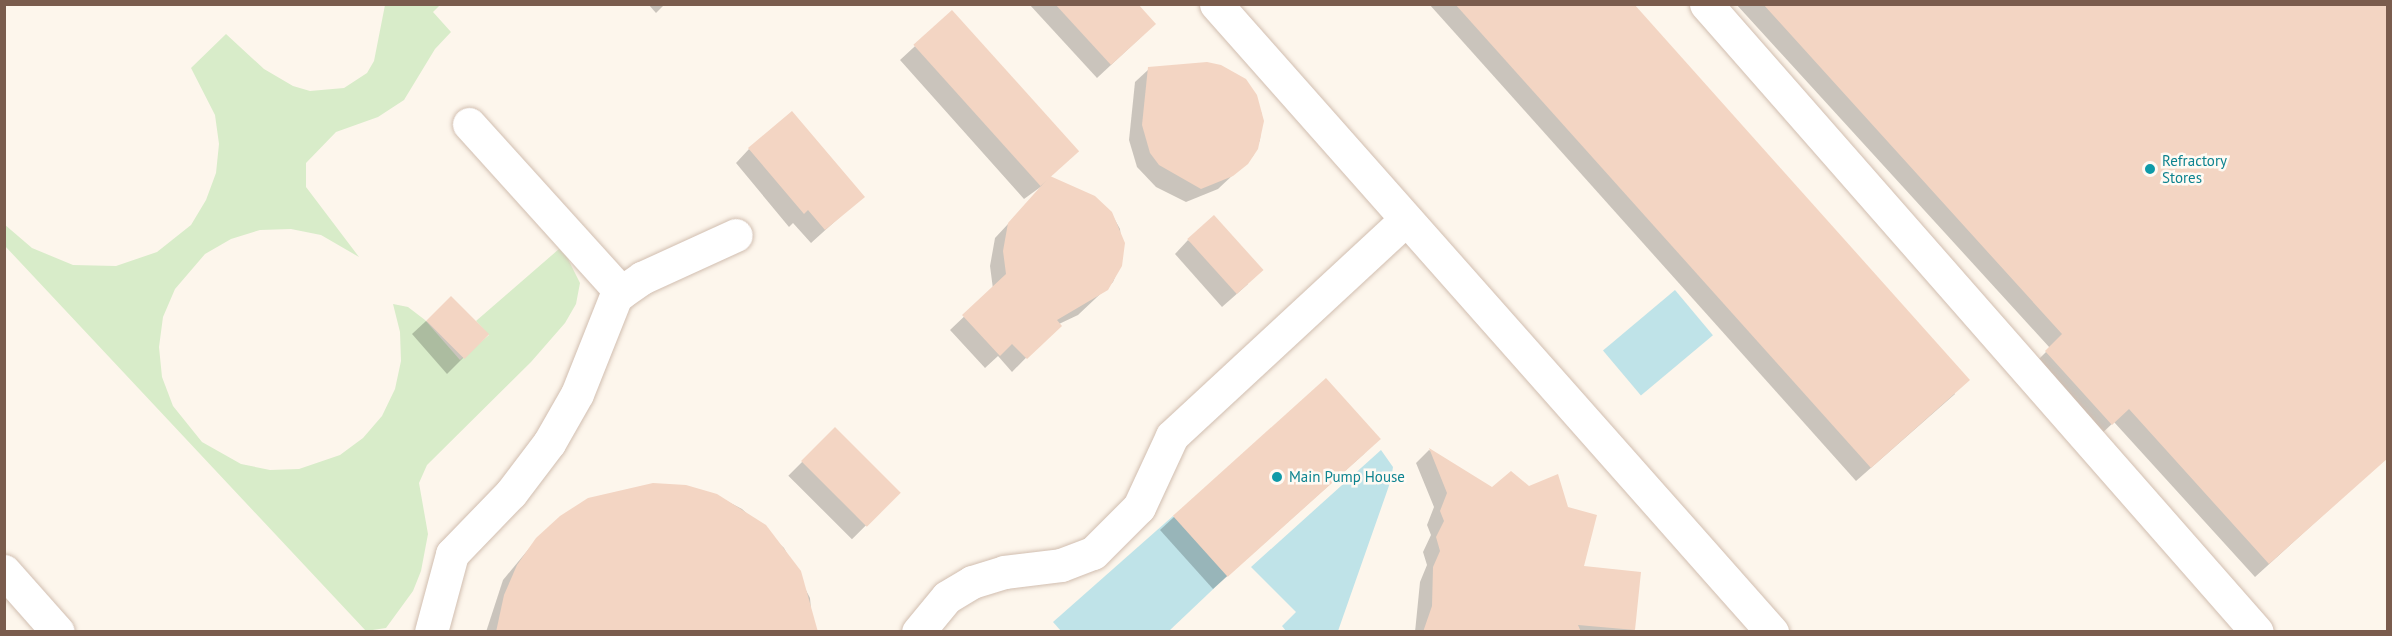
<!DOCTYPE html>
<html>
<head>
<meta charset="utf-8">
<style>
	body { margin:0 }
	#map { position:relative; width:2392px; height:636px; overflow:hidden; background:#fdf6ec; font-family:"PT Sans",sans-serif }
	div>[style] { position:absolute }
	.green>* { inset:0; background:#d8ecc9 }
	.water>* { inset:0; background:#bfe3e8; transform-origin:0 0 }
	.shadow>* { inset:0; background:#0003; transform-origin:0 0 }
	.building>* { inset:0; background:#f3d5c3; transform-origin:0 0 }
	.roads { filter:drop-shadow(0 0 2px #d1beb0) drop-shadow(0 0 2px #d1beb0) }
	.minor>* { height:33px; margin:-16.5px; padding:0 16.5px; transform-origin:16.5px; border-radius:16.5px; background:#fff }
	.dots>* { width:16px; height:16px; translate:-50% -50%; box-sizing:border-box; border:3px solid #fffaf3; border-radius:50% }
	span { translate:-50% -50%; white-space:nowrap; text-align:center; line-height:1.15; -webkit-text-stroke:5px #fffaf3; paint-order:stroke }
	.culture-label { font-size:15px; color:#0d838f }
	.left { translate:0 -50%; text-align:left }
	.frame { position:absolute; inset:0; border:6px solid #7a5c4d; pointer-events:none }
</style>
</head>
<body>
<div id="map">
	<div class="green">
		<div style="clip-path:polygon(385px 5px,440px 5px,433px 12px,451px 32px,435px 49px,404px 100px,378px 117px,336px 132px,306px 163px,306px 187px,359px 257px,321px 235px,291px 229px,260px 230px,231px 239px,205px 254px,175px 289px,163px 317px,159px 347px,162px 377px,173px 406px,202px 442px,241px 464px,270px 470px,299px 469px,340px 455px,363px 438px,382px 416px,395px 389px,401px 361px,400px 332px,393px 304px,408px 307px,425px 320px,460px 360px,489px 335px,476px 321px,559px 249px,567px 257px,580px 283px,576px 304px,565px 323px,531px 362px,427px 465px,419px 483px,428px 534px,421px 571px,413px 591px,386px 628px,366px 631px,5px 246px,4px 224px,32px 248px,73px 265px,116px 266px,157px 252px,191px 225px,206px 200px,216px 173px,219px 144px,215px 115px,191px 68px,226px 34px,264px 69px,293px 86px,310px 91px,344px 88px,367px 73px,374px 61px)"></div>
	</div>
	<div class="water">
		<div style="left:1675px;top:290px;width:59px;height:94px;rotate:50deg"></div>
		<div style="clip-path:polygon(1381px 450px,1393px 467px,1391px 480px,1338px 631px,1286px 631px,1282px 626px,1296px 612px,1251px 567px)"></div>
		<div style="clip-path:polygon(1173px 516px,1227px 576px,1169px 631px,1061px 631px,1053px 622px)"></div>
	</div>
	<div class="shadow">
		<div style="clip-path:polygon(648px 4px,665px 4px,656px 13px)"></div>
		<div style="clip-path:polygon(1029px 4px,1136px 4px,1140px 38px,1097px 78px)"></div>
		<div style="clip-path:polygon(1429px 4px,1632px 4px,1955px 394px,1856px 481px)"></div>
		<div style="clip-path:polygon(1736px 4px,2388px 4px,2388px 456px,2255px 577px,2114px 422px,2097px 438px,2032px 366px,2050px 348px)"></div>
		<div style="clip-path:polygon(952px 12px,1076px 152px,1049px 177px,1094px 198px,1111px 213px,1120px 229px,1123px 257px,1113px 282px,1078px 315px,1059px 324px,1012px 372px,998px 356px,985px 368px,950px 330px,993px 289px,990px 266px,995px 238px,1046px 183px,1024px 199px,900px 60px)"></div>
		<div style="clip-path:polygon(1149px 69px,1262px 113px,1260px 140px,1253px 156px,1218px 189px,1186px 202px,1156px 187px,1137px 167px,1129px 140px,1135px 82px)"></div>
		<div style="clip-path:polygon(749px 149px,862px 197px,811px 243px,793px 223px,789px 227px,736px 163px)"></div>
		<div style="clip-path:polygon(1188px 240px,1248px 284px,1222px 307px,1175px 254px)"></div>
		<div style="clip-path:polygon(426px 321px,487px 334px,447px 374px,412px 334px)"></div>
		<div style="left:835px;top:429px;width:90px;height:66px;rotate:45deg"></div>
		<div style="clip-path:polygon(1429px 450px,1493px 489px,1582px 568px,1639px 574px,1634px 632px,1415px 632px,1420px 582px,1427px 565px,1423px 552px,1431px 535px,1427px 525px,1434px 507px,1416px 463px)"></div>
		<div style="clip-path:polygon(1365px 453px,1213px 589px,1160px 530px,1174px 517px)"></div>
		<div style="clip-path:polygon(653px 484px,717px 496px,742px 509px,784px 548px,810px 598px,813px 632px,486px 632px,503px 580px,537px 539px,589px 499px)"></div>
	</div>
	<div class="building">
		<div style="clip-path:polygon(1055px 4px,1138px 4px,1156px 24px,1111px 65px)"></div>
		<div style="clip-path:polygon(1455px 4px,1634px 4px,1970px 380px,1871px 468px)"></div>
		<div style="clip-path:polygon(1763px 4px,2388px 4px,2388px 458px,2269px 564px,2129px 409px,2112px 425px,2045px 351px,2062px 334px)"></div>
		<div style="left:952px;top:10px;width:190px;height:52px;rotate:48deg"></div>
		<div style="clip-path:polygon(1207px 62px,1221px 65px,1246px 79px,1257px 95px,1264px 121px,1258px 149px,1248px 164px,1233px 176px,1201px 189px,1159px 165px,1150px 153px,1142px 125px,1148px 67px)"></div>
		<div style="clip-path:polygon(792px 111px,865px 197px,825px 230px,808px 210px,804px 214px,748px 148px)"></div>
		<div style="clip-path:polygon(1050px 176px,1095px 196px,1112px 212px,1125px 243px,1122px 266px,1108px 290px,1057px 320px,1062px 326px,1027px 359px,1012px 344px,1000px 356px,962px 315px,1006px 274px,1003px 251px,1008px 223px)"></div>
		<div style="left:1214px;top:215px;width:74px;height:36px;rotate:48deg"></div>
		<div style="left:451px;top:296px;width:54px;height:35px;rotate:45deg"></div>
		<div style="left:1326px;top:378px;width:82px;height:206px;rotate:48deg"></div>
		<div style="left:835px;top:427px;width:93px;height:48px;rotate:45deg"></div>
		<div style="clip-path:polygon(1429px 448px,1492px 487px,1511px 471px,1529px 486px,1558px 474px,1568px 507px,1597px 515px,1584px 566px,1641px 572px,1635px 630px,1578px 625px,1581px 632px,1423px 632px,1432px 606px,1433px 567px,1440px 551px,1436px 537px,1444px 521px,1440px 511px,1447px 493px)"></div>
		<div style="clip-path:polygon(653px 483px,686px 485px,717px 494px,766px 525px,801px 571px,818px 632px,496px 632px,504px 595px,517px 565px,536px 538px,560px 516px,588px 498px)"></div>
	</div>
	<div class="roads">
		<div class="minor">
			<div style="left:1216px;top:4px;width:839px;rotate:48.48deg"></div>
			<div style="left:1706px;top:4px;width:835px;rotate:48.74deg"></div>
			<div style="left:469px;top:124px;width:227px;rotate:47.9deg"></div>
			<div style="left:4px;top:571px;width:81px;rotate:48.5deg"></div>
			<div style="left:431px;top:632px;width:81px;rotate:-74.9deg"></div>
			<div style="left:452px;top:554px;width:85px;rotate:-46deg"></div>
			<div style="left:511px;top:493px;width:63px;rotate:-52.8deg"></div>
			<div style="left:549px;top:443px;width:56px;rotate:-60.3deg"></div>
			<div style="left:577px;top:394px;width:105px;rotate:-68.3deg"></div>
			<div style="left:616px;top:296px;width:32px;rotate:-35deg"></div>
			<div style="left:642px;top:278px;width:103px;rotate:-24.6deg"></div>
			<div style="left:918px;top:632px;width:45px;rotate:-50.4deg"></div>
			<div style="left:947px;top:597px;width:29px;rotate:-31deg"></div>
			<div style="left:972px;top:582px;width:34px;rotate:-17deg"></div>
			<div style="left:1004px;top:572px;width:57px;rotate:-7deg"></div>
			<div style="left:1061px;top:565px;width:34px;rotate:-21deg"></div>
			<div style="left:1093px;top:553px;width:65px;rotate:-45deg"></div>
			<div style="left:1139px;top:507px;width:78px;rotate:-65.1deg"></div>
			<div style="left:1172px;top:436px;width:318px;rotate:-42.8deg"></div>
		</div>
	</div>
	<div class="dots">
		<div style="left:2150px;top:169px;background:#0f9aa8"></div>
		<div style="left:1277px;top:477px;background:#0f9aa8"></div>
	</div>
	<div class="culture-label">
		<span class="left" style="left:2162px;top:169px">Refractory<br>Stores</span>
		<span class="left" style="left:1289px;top:477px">Main Pump House</span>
	</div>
	<div class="frame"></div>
</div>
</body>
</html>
